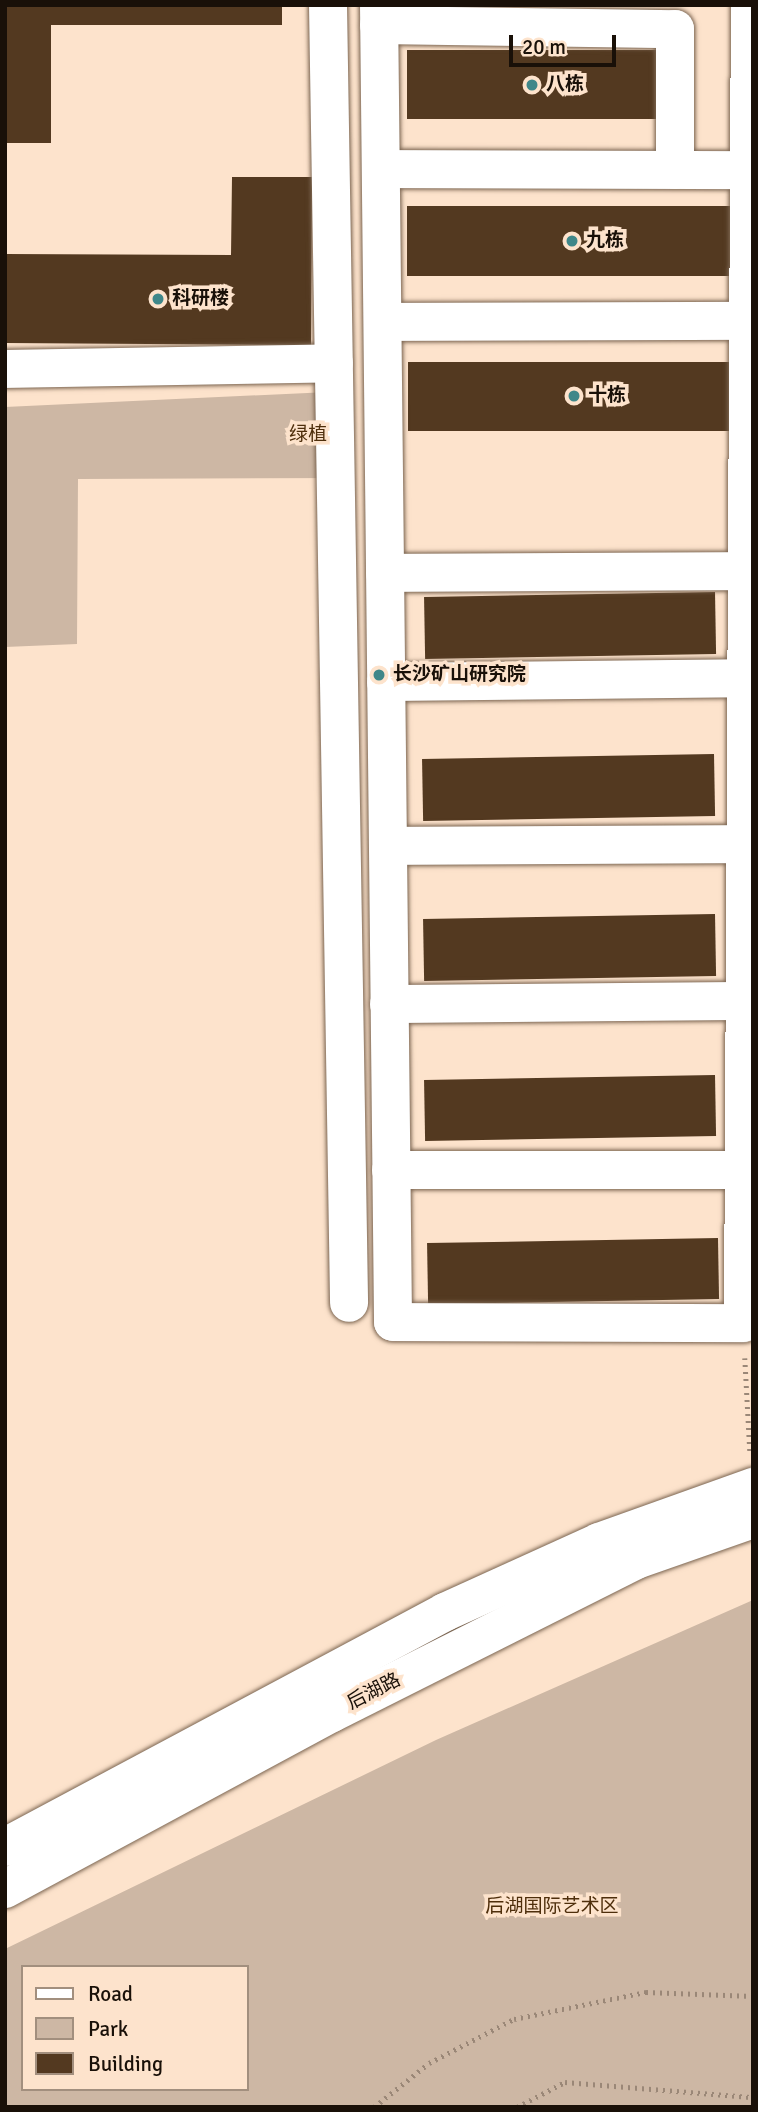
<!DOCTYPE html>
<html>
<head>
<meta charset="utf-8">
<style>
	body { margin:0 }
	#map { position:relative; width:758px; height:2112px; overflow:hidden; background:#fde3cc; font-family:Signika,"Noto Sans SC",sans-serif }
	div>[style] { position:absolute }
	.green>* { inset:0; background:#cdb7a4 }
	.building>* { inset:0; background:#533920; transform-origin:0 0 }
	.path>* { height:4.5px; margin-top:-2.25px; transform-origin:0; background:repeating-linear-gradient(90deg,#9a8777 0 2px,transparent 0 7px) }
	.roads { filter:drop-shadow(0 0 2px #7b6551) drop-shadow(0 0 2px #7b6551) }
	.street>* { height:38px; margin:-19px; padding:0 19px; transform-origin:19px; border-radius:19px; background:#fff }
	.secondary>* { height:38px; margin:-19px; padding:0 19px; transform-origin:19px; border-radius:19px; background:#fff }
	.dots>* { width:19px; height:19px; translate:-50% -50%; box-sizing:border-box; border:4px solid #fde3cc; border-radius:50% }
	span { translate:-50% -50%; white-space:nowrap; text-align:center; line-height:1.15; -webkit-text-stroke:7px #fde3cc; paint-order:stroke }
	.poi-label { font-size:19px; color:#191008; font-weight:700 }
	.left { translate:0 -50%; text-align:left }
	.park-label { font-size:19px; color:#4e2e0b }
	.street-label { font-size:19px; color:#191008 }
	.frame { position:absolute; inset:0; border:7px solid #191008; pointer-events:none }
	.legend { position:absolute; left:21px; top:1965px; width:228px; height:126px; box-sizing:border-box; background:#fde3cc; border:2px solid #a28f7e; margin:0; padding:9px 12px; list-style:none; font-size:21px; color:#191008 }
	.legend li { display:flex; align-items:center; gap:14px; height:35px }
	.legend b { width:35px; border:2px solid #a28f7e }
	.scale { position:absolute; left:509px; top:35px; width:107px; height:32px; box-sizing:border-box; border:4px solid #191008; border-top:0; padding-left:9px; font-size:21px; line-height:24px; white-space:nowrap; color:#191008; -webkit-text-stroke:5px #fde3cc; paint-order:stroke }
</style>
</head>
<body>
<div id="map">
	<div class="green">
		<div style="clip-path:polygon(350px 391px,352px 478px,78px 479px,77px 644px,5px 647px,5px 407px)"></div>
		<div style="clip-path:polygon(evenodd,753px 1600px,753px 2107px,5px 2107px,5px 1949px,436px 1740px,753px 1600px,23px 1967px,247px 1967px,247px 2089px,23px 2089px,23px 1967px)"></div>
	</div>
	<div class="building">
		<div style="clip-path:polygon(5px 5px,282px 5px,282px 25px,51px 25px,51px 143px,5px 143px)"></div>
		<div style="left:407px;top:50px;width:251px;height:69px"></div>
		<div style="clip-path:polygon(232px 177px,312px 177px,311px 345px,5px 343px,5px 254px,231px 255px)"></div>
		<div style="left:407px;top:206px;width:331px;height:70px"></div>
		<div style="left:408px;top:362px;width:332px;height:69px"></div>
		<div style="left:715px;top:592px;width:62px;height:291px;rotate:89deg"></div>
		<div style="left:714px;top:754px;width:62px;height:292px;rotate:89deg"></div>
		<div style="left:715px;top:914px;width:62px;height:292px;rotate:89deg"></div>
		<div style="left:715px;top:1075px;width:61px;height:291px;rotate:89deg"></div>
		<div style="left:718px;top:1238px;width:61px;height:291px;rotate:89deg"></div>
	</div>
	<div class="path">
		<div style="left:745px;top:1358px;width:93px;rotate:86.9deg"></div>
		<div style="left:374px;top:2107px;width:70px;rotate:-38.7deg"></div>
		<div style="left:429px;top:2063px;width:96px;rotate:-27.4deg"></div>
		<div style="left:514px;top:2019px;width:135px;rotate:-11.6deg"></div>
		<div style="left:646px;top:1992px;width:107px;rotate:2.1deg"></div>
		<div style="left:517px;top:2107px;width:54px;rotate:-27.5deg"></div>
		<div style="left:565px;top:2082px;width:189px;rotate:4.6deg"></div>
	</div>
	<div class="roads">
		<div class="street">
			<div style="left:328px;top:5px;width:1298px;rotate:89.07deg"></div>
			<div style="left:379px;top:5px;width:1317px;rotate:89.39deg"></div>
			<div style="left:393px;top:1322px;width:350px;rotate:0.2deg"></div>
			<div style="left:743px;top:1323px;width:1318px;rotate:-89.7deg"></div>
			<div style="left:379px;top:25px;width:296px;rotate:0.8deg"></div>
			<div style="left:675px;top:29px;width:141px;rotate:90deg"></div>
			<div style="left:381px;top:169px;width:369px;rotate:0.2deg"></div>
			<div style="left:383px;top:322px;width:366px;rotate:-0.2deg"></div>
			<div style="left:5px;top:369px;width:329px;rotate:-1deg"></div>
			<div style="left:385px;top:573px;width:363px;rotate:-0.3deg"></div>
			<div style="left:386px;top:682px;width:361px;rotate:-0.6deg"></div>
			<div style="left:388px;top:846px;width:358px;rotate:-0.3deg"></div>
			<div style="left:389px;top:1004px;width:357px;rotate:-0.5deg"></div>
			<div style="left:391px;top:1170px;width:353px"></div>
		</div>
		<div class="secondary">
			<div style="left:5px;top:1847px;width:499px;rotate:-28.1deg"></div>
			<div style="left:445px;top:1612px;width:169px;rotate:-24.4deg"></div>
			<div style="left:599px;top:1542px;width:164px;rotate:-19.7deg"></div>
			<div style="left:5px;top:1889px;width:371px;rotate:-28.3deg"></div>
			<div style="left:332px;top:1713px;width:340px;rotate:-26.7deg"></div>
			<div style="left:636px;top:1560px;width:124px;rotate:-19.3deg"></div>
		</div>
	</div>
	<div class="dots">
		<div style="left:532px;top:85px;background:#3f8789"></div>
		<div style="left:572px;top:241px;background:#3f8789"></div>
		<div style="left:158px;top:299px;background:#3f8789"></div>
		<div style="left:574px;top:396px;background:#3f8789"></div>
		<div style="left:379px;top:675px;background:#3f8789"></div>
	</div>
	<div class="poi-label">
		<span class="left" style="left:546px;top:85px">八栋</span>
		<span class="left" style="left:586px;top:241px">九栋</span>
		<span class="left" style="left:172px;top:299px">科研楼</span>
		<span class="left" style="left:588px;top:396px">十栋</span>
		<span class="left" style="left:393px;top:675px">长沙矿山研究院</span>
	</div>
	<div class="park-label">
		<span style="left:308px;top:435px">绿植</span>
		<span style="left:552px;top:1907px">后湖国际艺术区</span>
	</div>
	<div class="street-label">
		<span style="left:374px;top:1692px;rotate:-27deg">后湖路</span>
	</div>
	<div class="frame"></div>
	<ul class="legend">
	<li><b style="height:9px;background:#fff"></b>Road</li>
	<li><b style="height:19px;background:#cdb7a4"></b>Park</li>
	<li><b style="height:19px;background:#533920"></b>Building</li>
	</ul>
	<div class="scale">20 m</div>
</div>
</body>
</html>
